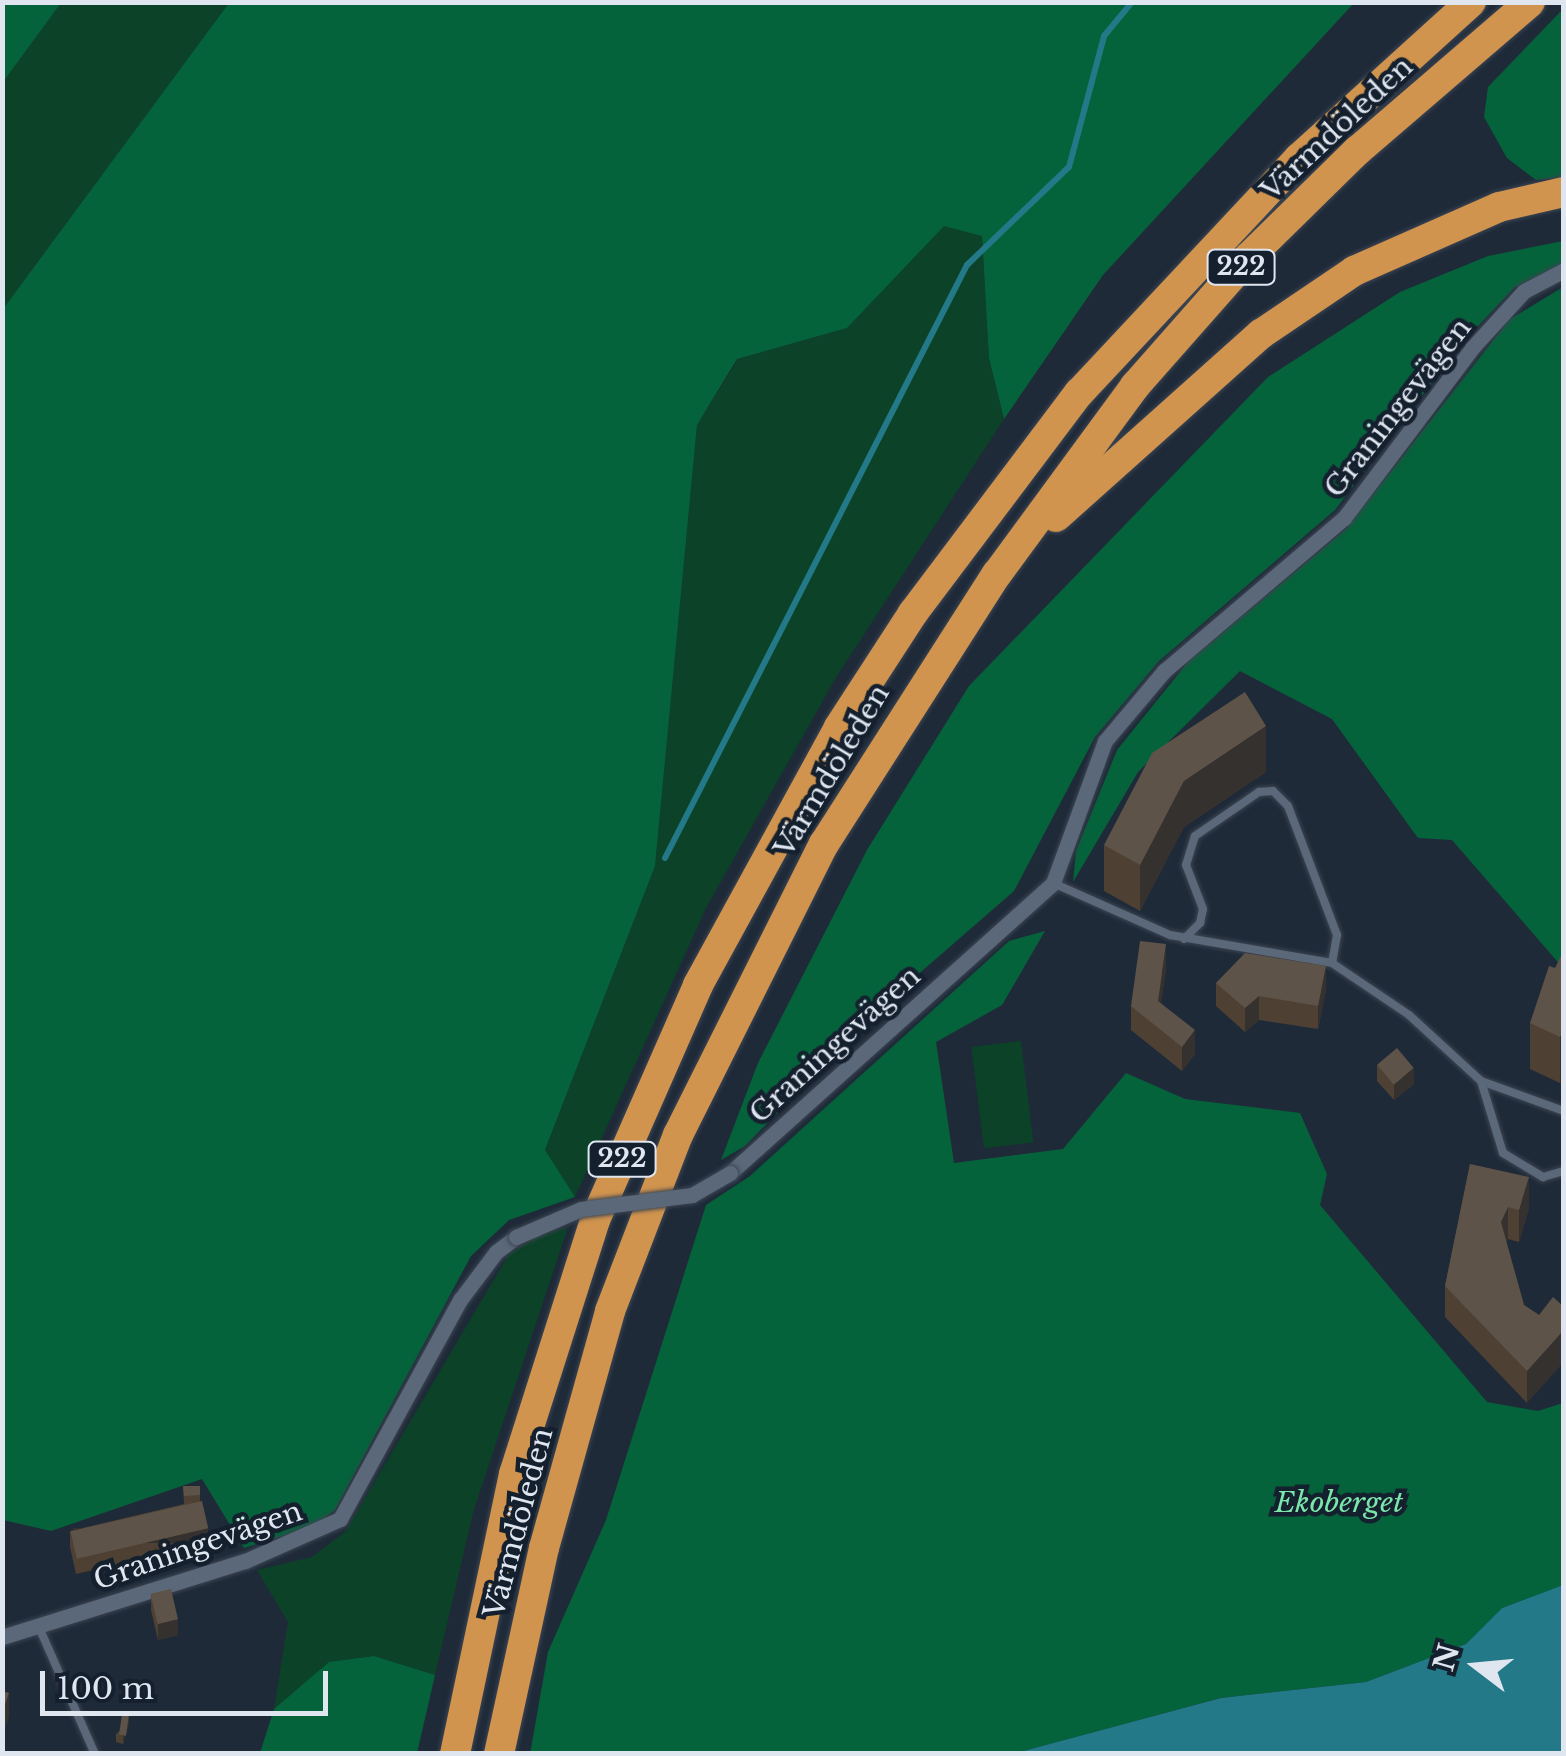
<!DOCTYPE html>
<html>
<head>
<meta charset="utf-8">
<style>
	body { margin:0 }
	#map { position:relative; width:1566px; height:1756px; overflow:hidden; background:#1f2a39; font-family:"Libre Baskerville",serif }
	div>[style] { position:absolute }
	.green>* { inset:0; background:#0b4228; transform-origin:0 0 }
	.forest>* { inset:0; background:#05633b }
	.water>* { inset:0; background:#237988 }
	.stream>* { height:6px; margin:-3px; padding:0 3px; transform-origin:3px; border-radius:3px; background:#237988 }
	.roads { filter:drop-shadow(0 0 2px #3c4552) drop-shadow(0 0 2px #3c4552) }
	.service>* { height:8px; margin:-4px; padding:0 4px; transform-origin:4px; border-radius:4px; background:#5b6879 }
	.minor>* { height:15px; margin:-7.5px; padding:0 7.5px; transform-origin:7.5px; border-radius:7.5px; background:#5b6879 }
	.motorway>* { height:30px; margin:-15px; padding:0 15px; transform-origin:15px; border-radius:15px; background:#d1944e }
	.bridges { filter:drop-shadow(0 0 2px #3c4552) drop-shadow(0 0 2px #3c4552) }
	.minor-bridge>* { height:15px; margin:-7.5px; padding:0 7.5px; transform-origin:7.5px; border-radius:7.5px; background:#5b6879 }
	.wall>* { inset:0; background:#4e4134 }
	.shaded-wall>* { inset:0; background:#35312e; transform-origin:0 0 }
	.building>* { inset:0; background:#5e5348; transform-origin:0 0 }
	span { translate:-50% -50%; white-space:nowrap; text-align:center; line-height:1.15; -webkit-text-stroke:9px #15202e; paint-order:stroke }
	.shield-label span { padding:2px 8px; background:#15202e; border:2px solid; border-radius:8px; -webkit-text-stroke-width:0 }
	.shield-label { font-size:25px; color:#dfe6f0; font-weight:700 }
	.street-label { font-size:28px; color:#dfe6f0 }
	.park-label { font-size:28px; color:#7be6aa; font-style:italic }
	.frame { position:absolute; inset:0; border:5px solid #dfe6f0; pointer-events:none }
	.north { position:absolute; left:1426px; top:1616px; width:100px; height:100px; -webkit-text-stroke:8px #15202e; paint-order:stroke; rotate:286deg; font-size:28px; font-weight:700; line-height:40px; text-align:center; color:#dfe6f0 }
	.north::after { content:''; display:block; margin:auto; width:35px; height:45px; background:#dfe6f0; clip-path:polygon(50% 0,100% 100%,50% 72%,0 100%) }
	.scale { position:absolute; left:40px; top:1671px; width:288px; height:45px; box-sizing:border-box; border:5px solid #dfe6f0; border-top:0; padding-left:12px; font-size:30px; line-height:35px; white-space:nowrap; color:#dfe6f0; -webkit-text-stroke:8px #15202e; paint-order:stroke }
</style>
</head>
<body>
<div id="map">
	<div class="green">
		<div style="clip-path:polygon(61px 3px,229px 3px,3px 309px,3px 82px)"></div>
		<div style="clip-path:polygon(944px 225px,982px 235px,989px 358px,1004px 419px,835px 679px,706px 908px,575px 1197px,545px 1151px,655px 866px,697px 425px,738px 359px,847px 328px)"></div>
		<div style="left:1021px;top:1041px;width:102px;height:50px;rotate:83deg"></div>
		<div style="clip-path:polygon(568px 1227px,474px 1509px,435px 1675px,374px 1656px,330px 1662px,274px 1709px,288px 1622px,257px 1570px,312px 1557px,345px 1532px,509px 1254px,539px 1235px)"></div>
	</div>
	<div class="forest">
		<div style="clip-path:polygon(3px 2px,61px 3px,3px 82px,2px 3px)"></div>
		<div style="clip-path:polygon(229px 3px,1354px 3px,1103px 275px,1004px 419px,989px 358px,982px 236px,944px 226px,847px 328px,737px 359px,697px 425px,655px 866px,545px 1150px,575px 1197px,509px 1220px,471px 1256px,335px 1510px,312px 1527px,244px 1548px,202px 1479px,51px 1531px,3px 1520px,3px 309px)"></div>
		<div style="clip-path:polygon(1563px 9px,1563px 177px,1536px 180px,1507px 158px,1484px 117px,1488px 87px)"></div>
		<div style="clip-path:polygon(1563px 241px,1563px 263px,1515px 287px,1462px 343px,1335px 510px,1159px 661px,1095px 737px,1014px 891px,884px 1004px,745px 1146px,721px 1160px,758px 1063px,867px 850px,969px 686px,1268px 377px,1400px 292px,1488px 256px)"></div>
		<div style="clip-path:polygon(1563px 287px,1563px 968px,1452px 840px,1418px 838px,1332px 719px,1240px 671px,1138px 772px,1073px 882px,1076px 851px,1117px 750px,1188px 662px,1346px 529px,1509px 320px)"></div>
		<div style="clip-path:polygon(1045px 931px,1002px 1005px,936px 1042px,954px 1163px,1063px 1149px,1126px 1073px,1185px 1099px,1300px 1113px,1327px 1174px,1320px 1205px,1487px 1402px,1538px 1411px,1563px 1403px,1563px 1585px,1502px 1608px,1466px 1644px,1366px 1682px,1221px 1698px,1016px 1753px,530px 1754px,548px 1652px,606px 1520px,706px 1205px,750px 1176px,1009px 941px)"></div>
		<div style="clip-path:polygon(374px 1656px,435px 1675px,417px 1753px,260px 1753px,274px 1709px,329px 1662px)"></div>
	</div>
	<div class="water">
		<div style="clip-path:polygon(1563px 1585px,1563px 1753px,1016px 1753px,1221px 1698px,1366px 1682px,1466px 1644px,1502px 1608px)"></div>
	</div>
	<div class="stream">
		<div style="left:665px;top:858px;width:665px;rotate:-63.01deg"></div>
		<div style="left:967px;top:265px;width:141px;rotate:-43.9deg"></div>
		<div style="left:1069px;top:167px;width:136px;rotate:-75deg"></div>
		<div style="left:1104px;top:36px;width:44px;rotate:-50.5deg"></div>
	</div>
	<div class="roads">
		<div class="service">
			<div style="left:1053px;top:883px;width:128px;rotate:24deg"></div>
			<div style="left:1170px;top:935px;width:164px;rotate:9.8deg"></div>
			<div style="left:1332px;top:963px;width:93px;rotate:34deg"></div>
			<div style="left:1409px;top:1015px;width:98px;rotate:42.5deg"></div>
			<div style="left:1481px;top:1081px;width:88px;rotate:19.9deg"></div>
			<div style="left:1184px;top:939px;width:23px;rotate:-45deg"></div>
			<div style="left:1200px;top:923px;width:14px;rotate:-78deg"></div>
			<div style="left:1203px;top:909px;width:47px;rotate:-111.1deg"></div>
			<div style="left:1186px;top:865px;width:30px;rotate:-73deg"></div>
			<div style="left:1195px;top:836px;width:78px;rotate:-34.5deg"></div>
			<div style="left:1259px;top:792px;width:14px;rotate:-4deg"></div>
			<div style="left:1273px;top:791px;width:21px;rotate:45deg"></div>
			<div style="left:1288px;top:806px;width:138px;rotate:69.2deg"></div>
			<div style="left:1337px;top:935px;width:28px;rotate:100deg"></div>
			<div style="left:1481px;top:1081px;width:75px;rotate:73deg"></div>
			<div style="left:1503px;top:1153px;width:47px;rotate:31deg"></div>
			<div style="left:1543px;top:1177px;width:22px;rotate:-16deg"></div>
			<div style="left:38px;top:1625px;width:141px;rotate:66.2deg"></div>
		</div>
		<div class="minor">
			<div style="left:730px;top:1173px;width:434px;rotate:-41.9deg"></div>
			<div style="left:1053px;top:883px;width:151px;rotate:-69.9deg"></div>
			<div style="left:1105px;top:741px;width:92px;rotate:-49.9deg"></div>
			<div style="left:1164px;top:671px;width:236px;rotate:-40.4deg"></div>
			<div style="left:1344px;top:518px;width:213px;rotate:-53deg"></div>
			<div style="left:1472px;top:348px;width:77px;rotate:-47.6deg"></div>
			<div style="left:1524px;top:291px;width:45px;rotate:-27.7deg"></div>
			<div style="left:2px;top:1637px;width:255px;rotate:-17.4deg"></div>
			<div style="left:245px;top:1561px;width:104px;rotate:-23.9deg"></div>
			<div style="left:340px;top:1519px;width:250px;rotate:-61.3deg"></div>
			<div style="left:460px;top:1300px;width:60px;rotate:-53.1deg"></div>
			<div style="left:496px;top:1252px;width:25px;rotate:-37deg"></div>
		</div>
		<div class="motorway">
			<div style="left:1056px;top:517px;width:275px;rotate:-41.8deg"></div>
			<div style="left:1261px;top:334px;width:112px;rotate:-34.1deg"></div>
			<div style="left:1354px;top:271px;width:158px;rotate:-23.8deg"></div>
			<div style="left:1499px;top:207px;width:67px;rotate:-13deg"></div>
			<div style="left:455px;top:1754px;width:286px;rotate:-78.1deg"></div>
			<div style="left:514px;top:1474px;width:267px;rotate:-72.3deg"></div>
			<div style="left:595px;top:1220px;width:257px;rotate:-66.3deg"></div>
			<div style="left:698px;top:985px;width:294px;rotate:-61.3deg"></div>
			<div style="left:839px;top:727px;width:136px;rotate:-57deg"></div>
			<div style="left:913px;top:613px;width:276px;rotate:-53deg"></div>
			<div style="left:1079px;top:393px;width:322px;rotate:-46.9deg"></div>
			<div style="left:1299px;top:158px;width:232px;rotate:-42.2deg"></div>
			<div style="left:499px;top:1754px;width:211px;rotate:-77.7deg"></div>
			<div style="left:544px;top:1548px;width:246px;rotate:-74.4deg"></div>
			<div style="left:610px;top:1311px;width:189px;rotate:-68.9deg"></div>
			<div style="left:678px;top:1135px;width:326px;rotate:-63.4deg"></div>
			<div style="left:824px;top:844px;width:321px;rotate:-57.4deg"></div>
			<div style="left:997px;top:574px;width:233px;rotate:-53.7deg"></div>
			<div style="left:1135px;top:386px;width:171px;rotate:-48.6deg"></div>
			<div style="left:1248px;top:258px;width:153px;rotate:-44.5deg"></div>
			<div style="left:1357px;top:151px;width:228px;rotate:-40.7deg"></div>
		</div>
	</div>
	<div class="bridges">
		<div class="minor-bridge">
			<div style="left:516px;top:1237px;width:71px;rotate:-23.3deg"></div>
			<div style="left:581px;top:1209px;width:112px;rotate:-7.2deg"></div>
			<div style="left:692px;top:1195px;width:44px;rotate:-30.1deg"></div>
		</div>
	</div>
	<div class="wall">
		<div style="clip-path:polygon(1266px 772px,1184px 827px,1140px 911px,1104px 891px,1104px 845px)"></div>
		<div style="clip-path:polygon(1564px 950px,1564px 1076px,1560px 1083px,1530px 1069px,1530px 1023px)"></div>
		<div style="clip-path:polygon(1166px 968px,1161px 1003px,1195px 1054px,1182px 1071px,1131px 1030px,1131px 1006px)"></div>
		<div style="clip-path:polygon(1216px 983px,1326px 990px,1318px 1029px,1259px 1020px,1245px 1032px,1216px 1006px)"></div>
		<div style="clip-path:polygon(1377px 1065px,1414px 1084px,1394px 1100px,1377px 1081px)"></div>
		<div style="clip-path:polygon(1470px 1164px,1529px 1208px,1519px 1242px,1508px 1239px,1506px 1242px,1524px 1305px,1539px 1315px,1527px 1403px,1445px 1317px,1445px 1286px)"></div>
		<div style="clip-path:polygon(183px 1486px,200px 1486px,200px 1501px,208px 1543px,76px 1574px,70px 1547px,70px 1531px,184px 1504px)"></div>
		<div style="clip-path:polygon(151px 1594px,178px 1635px,158px 1640px,151px 1610px)"></div>
		<div style="clip-path:polygon(129px 1723px,123px 1744px,116px 1742px,116px 1734px)"></div>
	</div>
	<div class="shaded-wall">
		<div style="clip-path:polygon(1266px 726px,1266px 772px,1184px 827px,1140px 911px,1140px 865px,1184px 781px)"></div>
		<div style="clip-path:polygon(1166px 944px,1166px 968px,1158px 1025px,1158px 1001px)"></div>
		<div style="clip-path:polygon(1326px 966px,1326px 990px,1318px 1029px,1318px 1006px)"></div>
		<div style="clip-path:polygon(1259px 996px,1259px 1020px,1245px 1032px,1245px 1008px)"></div>
		<div style="clip-path:polygon(1195px 1030px,1195px 1054px,1182px 1071px,1182px 1047px)"></div>
		<div style="clip-path:polygon(1564px 1030px,1564px 1076px,1560px 1083px,1560px 1037px)"></div>
		<div style="clip-path:polygon(1414px 1068px,1414px 1084px,1394px 1100px,1394px 1084px)"></div>
		<div style="clip-path:polygon(1529px 1177px,1529px 1208px,1519px 1242px,1519px 1210px)"></div>
		<div style="clip-path:polygon(1508px 1207px,1508px 1239px,1501px 1253px,1501px 1222px)"></div>
		<div style="clip-path:polygon(1564px 1330px,1564px 1362px,1527px 1403px,1527px 1371px)"></div>
		<div style="left:208px;top:1528px;width:15px;height:135px;rotate:90deg"></div>
		<div style="clip-path:polygon(178px 1619px,178px 1635px,158px 1640px,158px 1624px)"></div>
		<div style="clip-path:polygon(9px 1693px,9px 1717px,2px 1737px,2px 1713px)"></div>
		<div style="clip-path:polygon(129px 1715px,129px 1723px,123px 1744px,123px 1736px)"></div>
	</div>
	<div class="building">
		<div style="clip-path:polygon(1245px 692px,1266px 726px,1184px 781px,1140px 865px,1104px 845px,1152px 753px)"></div>
		<div style="clip-path:polygon(1140px 941px,1166px 944px,1158px 1001px,1195px 1030px,1182px 1047px,1131px 1006px)"></div>
		<div style="clip-path:polygon(1564px 950px,1564px 1030px,1560px 1037px,1530px 1023px,1549px 966px,1555px 968px)"></div>
		<div style="clip-path:polygon(1245px 953px,1326px 966px,1318px 1006px,1259px 996px,1245px 1008px,1216px 983px)"></div>
		<div style="left:1397px;top:1048px;width:26px;height:26px;rotate:50deg"></div>
		<div style="clip-path:polygon(1470px 1164px,1529px 1177px,1519px 1210px,1508px 1207px,1501px 1222px,1524px 1305px,1539px 1315px,1553px 1297px,1564px 1307px,1564px 1330px,1527px 1371px,1445px 1286px)"></div>
		<div style="clip-path:polygon(183px 1486px,200px 1486px,200px 1495px,184px 1496px)"></div>
		<div style="left:202px;top:1501px;width:28px;height:135px;rotate:77deg"></div>
		<div style="left:171px;top:1589px;width:31px;height:21px;rotate:77deg"></div>
		<div style="clip-path:polygon(2px 1691px,9px 1693px,2px 1713px)"></div>
		<div style="left:122px;top:1714px;width:7px;height:21px;rotate:8deg"></div>
	</div>
	<div class="shield-label">
		<span style="left:1241px;top:267px">222</span>
		<span style="left:622px;top:1159px">222</span>
	</div>
	<div class="street-label">
		<span style="left:1337px;top:129px;rotate:-43deg">Värmdöleden</span>
		<span style="left:1398px;top:408px;rotate:-52deg">Graningevägen</span>
		<span style="left:832px;top:771px;rotate:-59deg">Värmdöleden</span>
		<span style="left:835px;top:1045px;rotate:-42deg">Graningevägen</span>
		<span style="left:519px;top:1523px;rotate:-75deg">Värmdöleden</span>
		<span style="left:198px;top:1546px;rotate:-19deg">Graningevägen</span>
	</div>
	<div class="park-label">
		<span style="left:1339px;top:1503px">Ekoberget</span>
	</div>
	<div class="frame"></div>
	<div class="north">N</div>
	<div class="scale">100 m</div>
</div>
</body>
</html>
